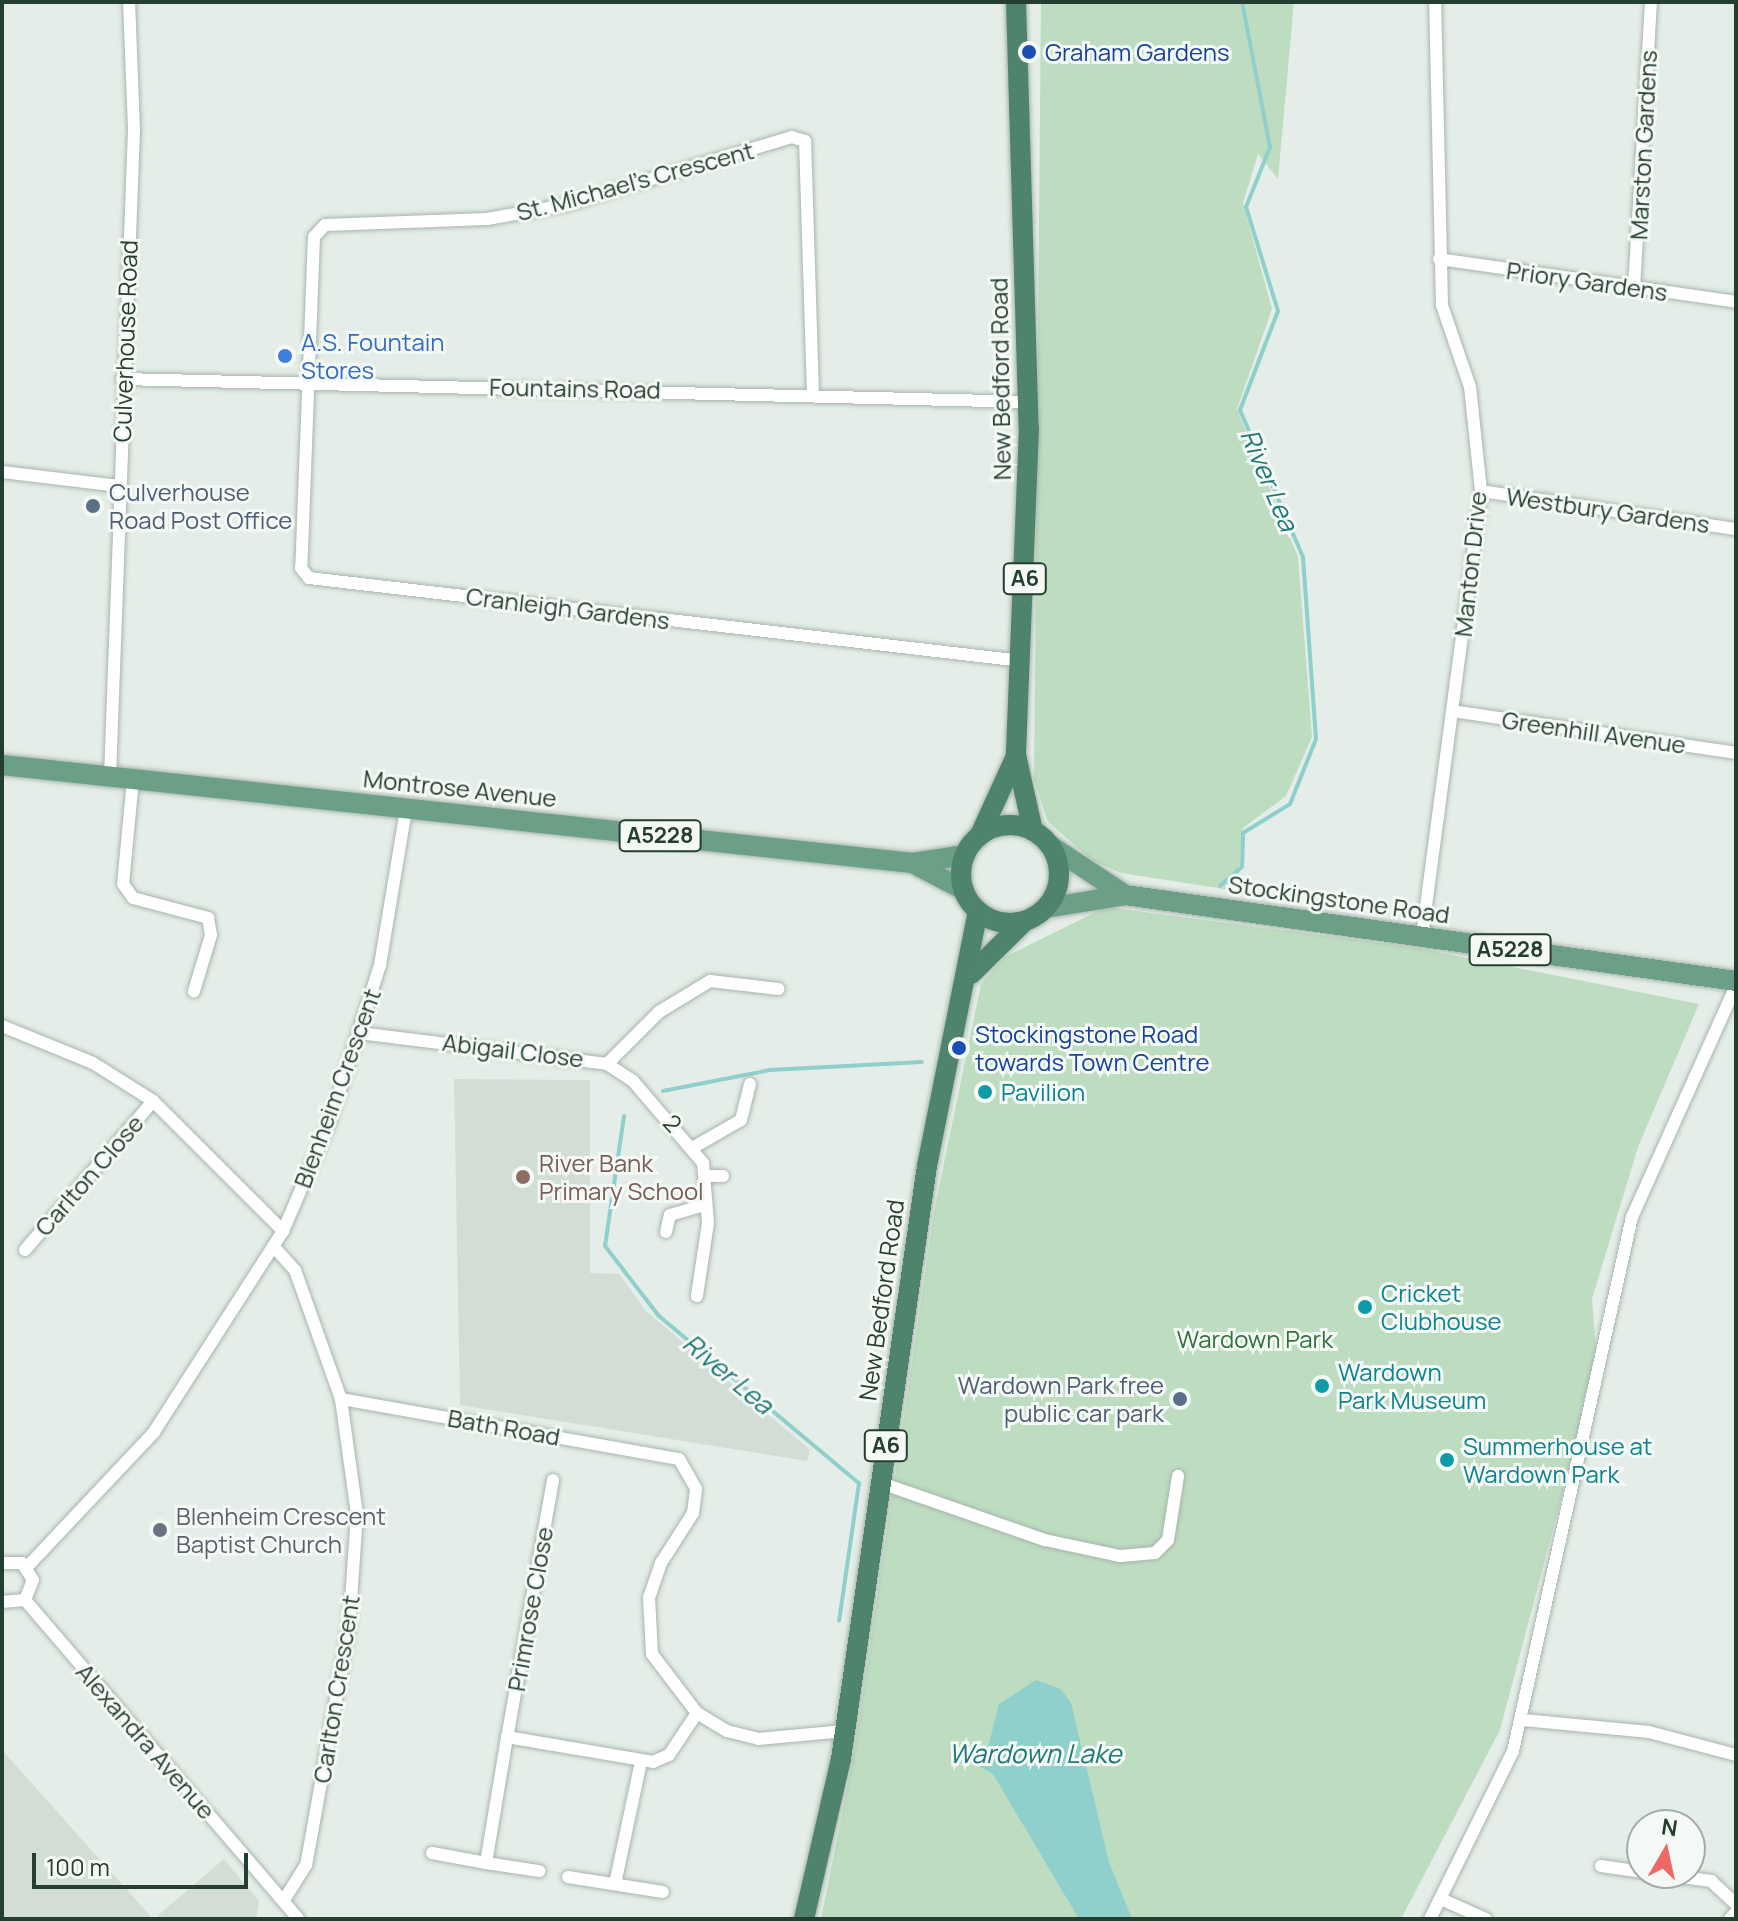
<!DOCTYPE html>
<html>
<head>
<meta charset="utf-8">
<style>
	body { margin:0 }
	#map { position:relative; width:1738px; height:1921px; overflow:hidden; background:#e4ede7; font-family:Manrope,sans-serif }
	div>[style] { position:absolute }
	.built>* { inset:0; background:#d2ddd6 }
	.green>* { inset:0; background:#beddc0 }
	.water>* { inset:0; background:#8fcfcc }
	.stream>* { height:4px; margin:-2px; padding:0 2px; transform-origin:2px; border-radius:2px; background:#8fcfcc }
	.roads { filter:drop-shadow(0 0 2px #a7b5ad) drop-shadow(0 0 2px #a7b5ad) }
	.minor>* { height:12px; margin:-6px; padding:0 6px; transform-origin:6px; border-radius:6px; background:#fff }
	.primary>* { height:20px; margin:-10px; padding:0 10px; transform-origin:10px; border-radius:10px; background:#6ba087 }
	.trunk>* { height:20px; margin:-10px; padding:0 10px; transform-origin:10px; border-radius:10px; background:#4e846c }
	.trunk>.ring { margin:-10px; padding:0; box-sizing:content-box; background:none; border:20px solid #4e846c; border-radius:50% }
	.dots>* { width:22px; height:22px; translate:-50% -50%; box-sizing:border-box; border:4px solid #f5f9f6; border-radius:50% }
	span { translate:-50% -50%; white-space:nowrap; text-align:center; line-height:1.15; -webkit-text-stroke:6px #f5f9f6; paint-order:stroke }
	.shield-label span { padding:2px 6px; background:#f5f9f6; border:2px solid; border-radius:6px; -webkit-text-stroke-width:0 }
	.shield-label { font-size:22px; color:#243e32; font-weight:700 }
	.transit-label { font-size:24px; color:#164399 }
	.left { translate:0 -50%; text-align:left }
	.street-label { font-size:24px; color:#243e32 }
	.shop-label { font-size:24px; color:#366cbe }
	.service-label { font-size:24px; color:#4e5e75 }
	.right { translate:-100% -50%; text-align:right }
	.culture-label { font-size:24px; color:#0d838f }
	.education-label { font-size:24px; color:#785e54 }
	.park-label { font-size:24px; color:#30733c }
	.worship-label { font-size:24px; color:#5b616d }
	.water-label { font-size:26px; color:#207874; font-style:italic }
	.frame { position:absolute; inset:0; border:4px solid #243e32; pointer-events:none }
	.north { position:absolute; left:1626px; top:1809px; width:80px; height:80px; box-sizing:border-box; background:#f5f9f6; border:2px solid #a1aea8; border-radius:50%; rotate:9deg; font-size:22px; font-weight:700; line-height:32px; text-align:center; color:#243e32 }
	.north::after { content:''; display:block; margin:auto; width:28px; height:36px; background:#ec6963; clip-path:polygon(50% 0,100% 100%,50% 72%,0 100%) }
	.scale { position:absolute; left:32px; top:1853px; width:216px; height:36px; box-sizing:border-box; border:4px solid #243e32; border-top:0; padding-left:10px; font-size:24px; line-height:28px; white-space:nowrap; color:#243e32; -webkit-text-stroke:6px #f5f9f6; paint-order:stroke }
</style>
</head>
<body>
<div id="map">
	<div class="built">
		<div style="clip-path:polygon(454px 1079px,590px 1080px,590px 1273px,619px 1274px,646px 1311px,810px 1450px,807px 1461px,460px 1405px)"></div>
		<div style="clip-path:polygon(2px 1750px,153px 1919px,154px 1919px,2px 1919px)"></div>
		<div style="clip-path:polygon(224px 1859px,259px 1901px,256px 1919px,154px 1919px)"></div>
	</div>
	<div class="green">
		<div style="clip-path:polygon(1041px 2px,1294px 2px,1278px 179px,1258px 154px,1243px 203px,1272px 309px,1237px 409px,1298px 557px,1312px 737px,1286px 796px,1243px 828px,1237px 891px,1121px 873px,1092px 860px,1048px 822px,1034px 780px)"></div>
		<div style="clip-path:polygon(1106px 907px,1417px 948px,1699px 1004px,1638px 1147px,1592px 1299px,1597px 1363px,1500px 1730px,1401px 1919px,821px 1919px,855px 1748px,934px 1212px,981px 984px,1005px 957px)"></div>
	</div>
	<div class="water">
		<div style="clip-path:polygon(1036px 1680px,1061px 1689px,1071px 1703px,1109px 1862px,1132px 1919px,1079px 1919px,993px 1774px,974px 1763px,989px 1744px,999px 1704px)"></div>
	</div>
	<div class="stream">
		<div style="left:1220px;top:886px;width:29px;rotate:-41deg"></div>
		<div style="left:1242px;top:867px;width:34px;rotate:-88deg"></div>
		<div style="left:1243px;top:833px;width:55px;rotate:-31.7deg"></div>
		<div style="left:1290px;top:804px;width:70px;rotate:-68.2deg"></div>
		<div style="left:1316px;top:739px;width:182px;rotate:-94.1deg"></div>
		<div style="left:1303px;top:557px;width:160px;rotate:-113.2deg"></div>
		<div style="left:1240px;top:410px;width:106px;rotate:-69deg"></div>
		<div style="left:1278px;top:311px;width:109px;rotate:-107.1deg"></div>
		<div style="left:1246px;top:207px;width:65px;rotate:-68.2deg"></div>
		<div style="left:1270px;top:147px;width:148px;rotate:-100.9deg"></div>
		<div style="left:663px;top:1091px;width:109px;rotate:-11.1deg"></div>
		<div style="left:770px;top:1070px;width:152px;rotate:-3deg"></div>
		<div style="left:624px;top:1116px;width:131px;rotate:98.3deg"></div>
		<div style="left:605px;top:1246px;width:88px;rotate:52.4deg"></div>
		<div style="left:659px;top:1316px;width:261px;rotate:39.9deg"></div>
		<div style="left:859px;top:1483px;width:139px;rotate:98.2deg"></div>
	</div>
	<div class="roads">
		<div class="minor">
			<div style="left:1439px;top:259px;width:300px;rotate:8.2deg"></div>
			<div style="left:1634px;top:288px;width:287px;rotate:-86.6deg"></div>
			<div style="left:122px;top:379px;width:906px;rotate:1.45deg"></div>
			<div style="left:813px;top:394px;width:253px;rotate:-91.8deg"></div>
			<div style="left:805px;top:141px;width:14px;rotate:-163deg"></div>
			<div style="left:792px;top:137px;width:237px;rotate:163.3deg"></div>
			<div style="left:565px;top:205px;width:79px;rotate:169.8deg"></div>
			<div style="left:487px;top:219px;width:162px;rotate:177.9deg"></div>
			<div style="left:325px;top:225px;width:16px;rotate:133deg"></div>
			<div style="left:314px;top:237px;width:331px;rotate:92.2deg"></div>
			<div style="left:301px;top:568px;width:13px;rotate:51deg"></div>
			<div style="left:309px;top:578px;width:718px;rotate:6.64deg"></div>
			<div style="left:2px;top:472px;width:118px;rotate:6.8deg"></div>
			<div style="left:1481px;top:491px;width:258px;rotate:8.5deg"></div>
			<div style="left:1452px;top:711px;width:287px;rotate:8.4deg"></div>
			<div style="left:110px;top:777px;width:647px;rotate:-87.88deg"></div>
			<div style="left:134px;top:130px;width:128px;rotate:-92.2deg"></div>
			<div style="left:133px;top:779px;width:105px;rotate:95.4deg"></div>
			<div style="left:123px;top:884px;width:17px;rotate:54deg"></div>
			<div style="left:133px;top:898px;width:78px;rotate:14.9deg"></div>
			<div style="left:208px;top:918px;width:17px;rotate:80deg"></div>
			<div style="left:211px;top:935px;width:59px;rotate:106.9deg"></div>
			<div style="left:1422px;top:936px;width:449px;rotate:-82.4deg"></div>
			<div style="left:1481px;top:491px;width:105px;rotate:-96deg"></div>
			<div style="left:1470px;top:387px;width:87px;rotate:-108.9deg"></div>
			<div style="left:1442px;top:305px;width:303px;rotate:-91.3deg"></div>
			<div style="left:2px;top:1026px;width:98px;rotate:22.1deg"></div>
			<div style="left:93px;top:1063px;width:71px;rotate:32.3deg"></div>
			<div style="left:153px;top:1101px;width:184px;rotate:45deg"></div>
			<div style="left:359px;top:1033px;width:250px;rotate:7.1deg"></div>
			<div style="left:607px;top:1064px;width:74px;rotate:-45deg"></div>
			<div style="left:659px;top:1012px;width:60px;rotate:-31.3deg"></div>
			<div style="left:710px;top:981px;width:69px;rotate:6.6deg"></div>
			<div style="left:607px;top:1064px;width:31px;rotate:33deg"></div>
			<div style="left:633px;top:1081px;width:108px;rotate:49.5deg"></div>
			<div style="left:703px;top:1163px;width:60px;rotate:85.2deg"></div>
			<div style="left:708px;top:1223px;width:74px;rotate:98.6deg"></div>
			<div style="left:694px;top:1147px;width:54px;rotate:-29.9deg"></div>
			<div style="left:741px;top:1120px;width:37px;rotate:-76deg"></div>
			<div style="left:705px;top:1176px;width:18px"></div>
			<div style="left:666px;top:1232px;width:17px;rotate:-77deg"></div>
			<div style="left:670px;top:1215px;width:35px;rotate:-16deg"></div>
			<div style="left:274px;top:1247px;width:31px;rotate:48deg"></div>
			<div style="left:295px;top:1270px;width:137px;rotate:70.4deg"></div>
			<div style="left:341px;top:1399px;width:116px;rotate:82.1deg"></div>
			<div style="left:357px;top:1514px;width:113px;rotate:94deg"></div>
			<div style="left:349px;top:1627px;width:242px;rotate:100.2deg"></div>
			<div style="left:306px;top:1865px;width:41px;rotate:122.2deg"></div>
			<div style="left:25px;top:1250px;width:196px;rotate:-49.3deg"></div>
			<div style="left:341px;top:1399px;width:343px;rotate:10.1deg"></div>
			<div style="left:679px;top:1459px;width:34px;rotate:60deg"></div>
			<div style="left:696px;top:1489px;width:24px;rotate:97deg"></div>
			<div style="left:693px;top:1513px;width:59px;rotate:122.6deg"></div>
			<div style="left:661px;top:1563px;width:36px;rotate:109deg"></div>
			<div style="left:649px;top:1597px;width:57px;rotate:87deg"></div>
			<div style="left:652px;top:1654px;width:74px;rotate:52.7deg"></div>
			<div style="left:697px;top:1713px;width:35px;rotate:31deg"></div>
			<div style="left:727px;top:1731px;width:32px;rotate:14deg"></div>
			<div style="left:758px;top:1739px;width:87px;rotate:-5.3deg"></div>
			<div style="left:553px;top:1480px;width:261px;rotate:100.1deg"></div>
			<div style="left:507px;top:1737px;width:148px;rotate:9.7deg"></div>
			<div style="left:653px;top:1762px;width:17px;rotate:-24deg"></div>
			<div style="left:669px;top:1755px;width:50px;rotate:-56.3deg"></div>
			<div style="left:881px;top:1483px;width:174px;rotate:19.2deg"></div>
			<div style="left:1045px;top:1540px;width:77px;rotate:12deg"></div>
			<div style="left:1120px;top:1556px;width:35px;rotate:-5deg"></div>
			<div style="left:1155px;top:1553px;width:18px;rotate:-45deg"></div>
			<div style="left:1168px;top:1540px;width:65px;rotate:-81.1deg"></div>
			<div style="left:2px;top:1563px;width:20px"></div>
			<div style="left:22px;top:1563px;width:20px;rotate:57deg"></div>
			<div style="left:33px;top:1580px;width:22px;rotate:112deg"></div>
			<div style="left:25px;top:1600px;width:23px;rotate:175deg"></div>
			<div style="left:27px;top:1567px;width:185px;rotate:-46.7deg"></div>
			<div style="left:154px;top:1432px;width:239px;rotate:-57.3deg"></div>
			<div style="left:283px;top:1231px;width:116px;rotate:-66.7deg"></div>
			<div style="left:329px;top:1124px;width:167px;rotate:-72.2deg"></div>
			<div style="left:380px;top:965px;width:158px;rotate:-80.5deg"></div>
			<div style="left:25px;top:1600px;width:420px;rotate:49.4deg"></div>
			<div style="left:1523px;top:1720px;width:127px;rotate:5.4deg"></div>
			<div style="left:1649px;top:1732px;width:90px;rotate:14.8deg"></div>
			<div style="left:432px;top:1853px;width:55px;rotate:10.5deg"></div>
			<div style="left:486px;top:1863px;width:128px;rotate:-80.5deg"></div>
			<div style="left:486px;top:1863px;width:54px;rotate:8.6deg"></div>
			<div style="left:1601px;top:1866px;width:41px;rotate:8.3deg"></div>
			<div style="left:1652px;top:1873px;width:60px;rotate:7.7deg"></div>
			<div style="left:1711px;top:1881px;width:34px;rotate:43deg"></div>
			<div style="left:568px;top:1877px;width:96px;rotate:9deg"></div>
			<div style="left:615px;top:1884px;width:125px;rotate:-78deg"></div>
			<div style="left:1441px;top:1899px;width:49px;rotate:24deg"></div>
			<div style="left:1430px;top:1919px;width:187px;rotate:-63.7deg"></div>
			<div style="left:1513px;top:1751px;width:547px;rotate:-77.44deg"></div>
			<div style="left:1632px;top:1217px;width:253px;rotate:-65.8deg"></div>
			<div style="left:1730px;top:1919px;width:9px;rotate:-49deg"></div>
		</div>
		<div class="primary">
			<div style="left:2px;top:765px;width:916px;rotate:6.14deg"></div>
			<div style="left:913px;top:863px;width:53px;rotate:-8.7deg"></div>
			<div style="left:1051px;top:846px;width:89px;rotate:33.5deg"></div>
			<div style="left:916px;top:865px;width:54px;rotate:27.5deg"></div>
			<div style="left:1046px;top:908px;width:80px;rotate:-9.3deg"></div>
			<div style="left:1125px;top:895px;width:617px;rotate:8.01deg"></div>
		</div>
		<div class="trunk">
			<div style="left:1016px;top:2px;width:426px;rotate:88.3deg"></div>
			<div style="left:1029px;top:428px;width:327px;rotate:92.3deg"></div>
			<div style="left:1016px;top:755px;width:78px;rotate:77.4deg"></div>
			<div class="ring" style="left:961px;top:825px;width:78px;height:78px"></div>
			<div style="left:980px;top:835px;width:87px;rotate:-65.5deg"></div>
			<div style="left:971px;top:974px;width:74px;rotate:-44.5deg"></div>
			<div style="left:804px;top:1919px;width:164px;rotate:-77deg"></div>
			<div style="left:841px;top:1759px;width:599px;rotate:-81.75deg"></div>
			<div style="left:927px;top:1166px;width:260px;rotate:-78.7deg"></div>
		</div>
	</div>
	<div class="dots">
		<div style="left:1029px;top:52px;background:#1a4fb4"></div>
		<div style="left:285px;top:356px;background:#3f7fe0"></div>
		<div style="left:93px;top:506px;background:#5c6f8a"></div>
		<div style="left:959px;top:1048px;background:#1a4fb4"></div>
		<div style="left:985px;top:1092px;background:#0f9aa8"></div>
		<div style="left:523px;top:1177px;background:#8d6e63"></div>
		<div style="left:1365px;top:1307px;background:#0f9aa8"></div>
		<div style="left:1322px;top:1386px;background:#0f9aa8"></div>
		<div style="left:1180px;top:1399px;background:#5c6f8a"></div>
		<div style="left:1447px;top:1460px;background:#0f9aa8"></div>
		<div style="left:160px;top:1530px;background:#6b7280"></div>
	</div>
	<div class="shield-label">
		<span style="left:1025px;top:579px">A6</span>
		<span style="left:660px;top:836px">A5228</span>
		<span style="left:1510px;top:950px">A5228</span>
		<span style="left:886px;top:1446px">A6</span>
	</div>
	<div class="transit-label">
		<span class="left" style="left:1045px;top:52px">Graham Gardens</span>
		<span class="left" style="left:975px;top:1048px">Stockingstone Road<br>towards Town Centre</span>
	</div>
	<div class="street-label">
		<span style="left:1643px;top:145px;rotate:-87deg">Marston Gardens</span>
		<span style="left:635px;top:181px;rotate:-15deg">St. Michael's Crescent</span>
		<span style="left:1587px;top:281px;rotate:8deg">Priory Gardens</span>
		<span style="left:125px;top:341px;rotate:-88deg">Culverhouse Road</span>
		<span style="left:1000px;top:379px;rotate:-91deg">New Bedford Road</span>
		<span style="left:575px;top:388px;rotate:1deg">Fountains Road</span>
		<span style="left:1608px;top:510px;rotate:8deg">Westbury Gardens</span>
		<span style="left:1470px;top:564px;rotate:-84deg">Manton Drive</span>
		<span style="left:568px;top:608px;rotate:7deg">Cranleigh Gardens</span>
		<span style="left:1594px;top:732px;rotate:8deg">Greenhill Avenue</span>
		<span style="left:460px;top:788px;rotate:6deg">Montrose Avenue</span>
		<span style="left:1339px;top:899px;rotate:8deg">Stockingstone Road</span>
		<span style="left:513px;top:1050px;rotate:7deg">Abigail Close</span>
		<span style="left:337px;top:1088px;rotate:-70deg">Blenheim Crescent</span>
		<span style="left:673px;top:1123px;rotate:47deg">2</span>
		<span style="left:89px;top:1175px;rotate:-49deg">Carlton Close</span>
		<span style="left:881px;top:1300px;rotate:-82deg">New Bedford Road</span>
		<span style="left:504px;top:1427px;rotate:10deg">Bath Road</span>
		<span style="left:530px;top:1609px;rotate:-80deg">Primrose Close</span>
		<span style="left:336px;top:1689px;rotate:-81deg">Carlton Crescent</span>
		<span style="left:146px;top:1741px;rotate:49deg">Alexandra Avenue</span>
	</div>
	<div class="shop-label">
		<span class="left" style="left:301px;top:356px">A.S. Fountain<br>Stores</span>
	</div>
	<div class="service-label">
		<span class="left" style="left:109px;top:506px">Culverhouse<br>Road Post Office</span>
		<span class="right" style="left:1164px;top:1399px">Wardown Park free<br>public car park</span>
	</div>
	<div class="culture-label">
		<span class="left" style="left:1001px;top:1092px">Pavilion</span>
		<span class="left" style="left:1381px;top:1307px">Cricket<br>Clubhouse</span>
		<span class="left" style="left:1338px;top:1386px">Wardown<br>Park Museum</span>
		<span class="left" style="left:1463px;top:1460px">Summerhouse at<br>Wardown Park</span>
	</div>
	<div class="education-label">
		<span class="left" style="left:539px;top:1177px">River Bank<br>Primary School</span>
	</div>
	<div class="park-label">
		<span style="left:1255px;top:1339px">Wardown Park</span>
	</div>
	<div class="worship-label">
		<span class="left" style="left:176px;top:1530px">Blenheim Crescent<br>Baptist Church</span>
	</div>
	<div class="water-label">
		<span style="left:1269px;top:480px;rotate:67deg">River Lea</span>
		<span style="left:728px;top:1374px;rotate:40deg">River Lea</span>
		<span style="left:1035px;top:1754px">Wardown Lake</span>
	</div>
	<div class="frame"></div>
	<div class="north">N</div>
	<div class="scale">100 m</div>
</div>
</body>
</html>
